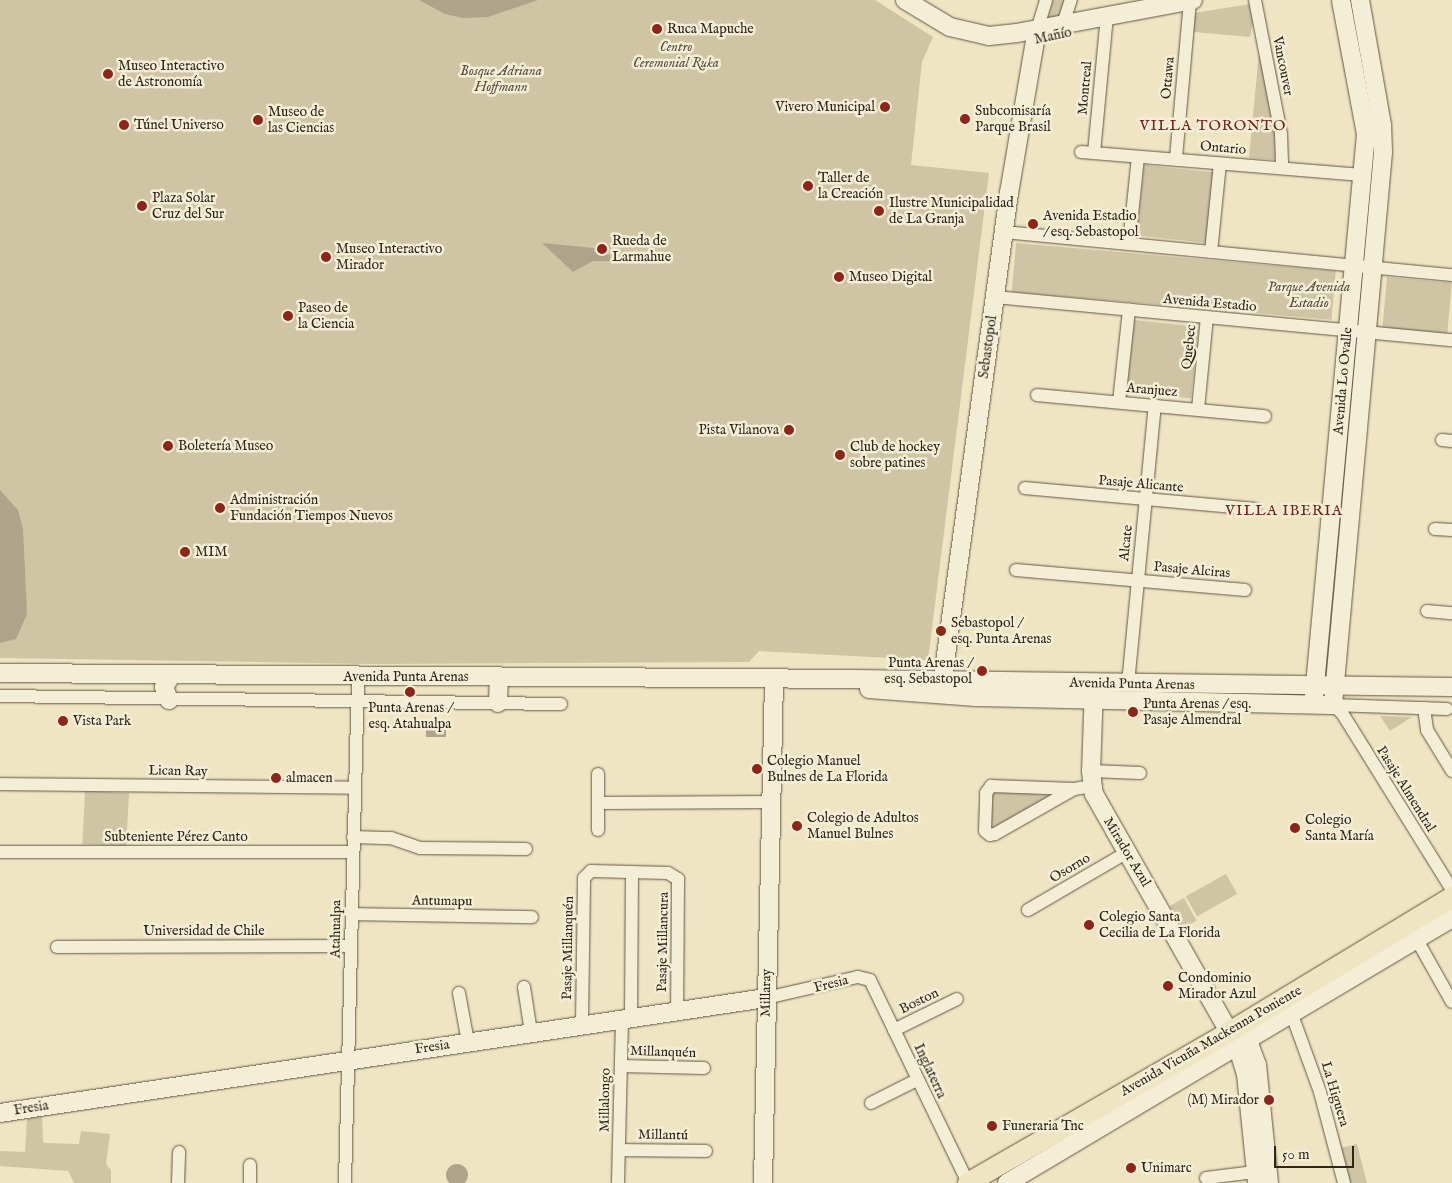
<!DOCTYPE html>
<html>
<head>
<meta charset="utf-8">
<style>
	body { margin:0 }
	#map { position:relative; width:1452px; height:1183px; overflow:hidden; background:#f0e5c2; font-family:"IM FELL English",serif }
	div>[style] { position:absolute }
	.green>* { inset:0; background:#cfc5a5; transform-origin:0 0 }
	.water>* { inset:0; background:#aea489; transform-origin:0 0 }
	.round { border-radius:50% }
	.roads { filter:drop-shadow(0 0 1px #5f5644) drop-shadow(0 0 1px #5f5644) }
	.street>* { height:12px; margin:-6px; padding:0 6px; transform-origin:6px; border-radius:6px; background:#f5eed7 }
	.secondary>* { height:18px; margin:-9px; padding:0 9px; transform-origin:9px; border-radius:9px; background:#f5eed7 }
	.primary>* { height:20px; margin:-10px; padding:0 10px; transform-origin:10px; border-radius:10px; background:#f0e5c2 }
	.dots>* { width:14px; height:14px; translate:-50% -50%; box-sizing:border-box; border:2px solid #f5eed7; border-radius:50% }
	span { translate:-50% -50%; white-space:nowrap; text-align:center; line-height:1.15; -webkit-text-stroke:5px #f5eed7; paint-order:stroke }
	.poi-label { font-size:14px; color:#2f261a }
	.left { translate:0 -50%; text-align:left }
	.right { translate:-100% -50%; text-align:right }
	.street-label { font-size:14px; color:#2f261a }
	.park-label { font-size:14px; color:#574e3d; font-style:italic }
	.neighbourhood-label { font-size:15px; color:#7a1f14; letter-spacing:1px }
	.scale { position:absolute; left:1274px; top:1146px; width:80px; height:22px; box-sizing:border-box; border:2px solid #2f261a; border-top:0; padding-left:6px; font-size:15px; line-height:18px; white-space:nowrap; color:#2f261a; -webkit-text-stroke:4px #f5eed7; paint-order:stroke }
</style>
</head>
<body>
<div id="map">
	<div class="green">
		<div style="clip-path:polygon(0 0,875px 0,933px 37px,922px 62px,911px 165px,989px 173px,928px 660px,759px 651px,749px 662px,374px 664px,0 658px)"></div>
		<div style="clip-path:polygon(1053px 0,1066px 0,1061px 16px,1048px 18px)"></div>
		<div style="clip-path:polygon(1250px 4px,1253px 23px,1250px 37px,1194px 32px,1194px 13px)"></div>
		<div style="clip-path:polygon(1259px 52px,1278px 133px,1275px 160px,1249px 158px)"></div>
		<div style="left:1144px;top:165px;width:70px;height:71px;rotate:6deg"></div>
		<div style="left:1016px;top:243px;width:321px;height:49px;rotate:5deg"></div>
		<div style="left:1387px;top:277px;width:65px;height:52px;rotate:5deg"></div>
		<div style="left:1134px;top:320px;width:65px;height:72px;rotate:6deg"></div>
		<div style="clip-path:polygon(1380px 716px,1412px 717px,1390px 731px)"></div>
		<div style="left:85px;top:791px;width:44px;height:53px;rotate:3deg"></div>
		<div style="clip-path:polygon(992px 792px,1047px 793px,1048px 798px,997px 827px,990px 826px)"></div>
		<div style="left:1226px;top:874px;width:23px;height:46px;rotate:61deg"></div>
		<div style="left:1184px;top:898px;width:26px;height:16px;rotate:61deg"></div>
		<div style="clip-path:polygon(32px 1115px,42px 1115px,43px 1142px,46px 1143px,79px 1144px,81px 1131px,110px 1134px,106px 1164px,111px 1170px,111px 1183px,74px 1183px,68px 1171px,0 1166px,0 1151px,25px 1152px,27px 1119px)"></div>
		<div style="clip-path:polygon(1357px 1144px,1367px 1183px,1348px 1183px,1340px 1148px)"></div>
	</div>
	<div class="water">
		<div style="clip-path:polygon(419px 0,538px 0,488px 17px,463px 18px,445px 14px)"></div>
		<div style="clip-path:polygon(542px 243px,594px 248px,594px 252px,610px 255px,610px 261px,593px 261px,573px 272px)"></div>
		<div style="clip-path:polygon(0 490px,18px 510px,23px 529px,27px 614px,16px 639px,0 643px)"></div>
		<div style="left:426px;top:723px;width:20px;height:14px"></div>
		<div class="round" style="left:446px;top:1164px;width:22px;height:22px"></div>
	</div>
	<div class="roads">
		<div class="street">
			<div style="left:1255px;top:0;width:136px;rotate:79deg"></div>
			<div style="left:1281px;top:134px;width:34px;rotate:88deg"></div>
			<div style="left:1063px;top:24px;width:25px;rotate:-72deg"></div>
			<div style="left:1037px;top:30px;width:31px;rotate:-73deg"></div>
			<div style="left:1081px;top:152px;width:282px;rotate:4.7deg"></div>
			<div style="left:1094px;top:153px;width:129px;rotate:-84.6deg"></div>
			<div style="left:1176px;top:158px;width:158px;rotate:-84.9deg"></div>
			<div style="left:1004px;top:232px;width:450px;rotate:5.5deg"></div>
			<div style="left:1129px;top:244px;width:87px;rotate:-84.1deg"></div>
			<div style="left:1211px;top:252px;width:89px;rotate:-84.2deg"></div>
			<div style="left:995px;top:297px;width:459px;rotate:5.4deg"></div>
			<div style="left:1037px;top:395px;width:229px;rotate:5.3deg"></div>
			<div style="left:1119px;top:402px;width:93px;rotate:-83.8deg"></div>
			<div style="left:1198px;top:409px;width:92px;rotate:-84.4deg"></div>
			<div style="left:1442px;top:440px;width:10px;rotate:6deg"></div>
			<div style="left:1025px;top:488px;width:231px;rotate:5.2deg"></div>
			<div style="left:1435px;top:529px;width:17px;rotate:3deg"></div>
			<div style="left:1016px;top:570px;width:230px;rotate:5deg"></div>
			<div style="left:1427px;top:611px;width:25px;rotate:5deg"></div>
			<div style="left:1128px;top:684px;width:280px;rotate:-84.5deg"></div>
			<div style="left:0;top:696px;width:561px;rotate:0.82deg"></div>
			<div style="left:1333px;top:705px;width:12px;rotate:42deg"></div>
			<div style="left:1342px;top:713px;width:208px;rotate:58.1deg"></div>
			<div style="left:1333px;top:705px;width:114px;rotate:2deg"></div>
			<div style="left:1424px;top:708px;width:22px;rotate:82deg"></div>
			<div style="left:1427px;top:730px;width:48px;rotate:58.6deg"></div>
			<div style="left:1091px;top:771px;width:49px;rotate:2.3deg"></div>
			<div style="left:0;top:784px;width:355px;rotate:0.6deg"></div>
			<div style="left:1074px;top:789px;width:91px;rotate:150.3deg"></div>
			<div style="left:995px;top:834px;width:5px;rotate:169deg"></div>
			<div style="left:990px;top:835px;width:6px;rotate:-141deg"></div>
			<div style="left:985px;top:831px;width:38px;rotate:-88deg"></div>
			<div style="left:986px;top:793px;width:9px;rotate:-54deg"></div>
			<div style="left:991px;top:786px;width:83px;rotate:2.1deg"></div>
			<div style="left:1074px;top:789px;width:19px;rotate:-9deg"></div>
			<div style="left:598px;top:803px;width:173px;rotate:-0.3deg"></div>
			<div style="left:598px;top:830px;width:56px;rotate:-90deg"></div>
			<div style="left:353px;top:837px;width:38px;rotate:2deg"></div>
			<div style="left:391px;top:838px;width:31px;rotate:19deg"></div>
			<div style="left:420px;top:848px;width:106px;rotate:0.5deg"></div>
			<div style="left:0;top:852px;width:353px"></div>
			<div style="left:1028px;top:910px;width:113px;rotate:-30.2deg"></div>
			<div style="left:352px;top:914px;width:180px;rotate:1deg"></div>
			<div style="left:1417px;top:940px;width:71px;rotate:60.6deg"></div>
			<div style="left:57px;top:947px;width:294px;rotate:-0.2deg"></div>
			<div style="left:524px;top:987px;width:46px;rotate:81.2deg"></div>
			<div style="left:459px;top:993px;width:50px;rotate:79.6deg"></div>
			<div style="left:766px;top:998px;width:94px;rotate:-12.9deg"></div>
			<div style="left:858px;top:977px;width:12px;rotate:14deg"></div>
			<div style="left:870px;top:980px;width:225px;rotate:64.2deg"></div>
			<div style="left:1292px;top:1015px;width:82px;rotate:70deg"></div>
			<div style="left:1320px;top:1092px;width:94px;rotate:75.2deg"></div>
			<div style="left:631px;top:1017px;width:145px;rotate:-89.6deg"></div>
			<div style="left:582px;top:1024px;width:146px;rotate:-89.2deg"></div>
			<div style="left:584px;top:878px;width:10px;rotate:-45deg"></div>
			<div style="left:591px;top:871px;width:77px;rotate:1.5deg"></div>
			<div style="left:668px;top:873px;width:12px;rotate:31deg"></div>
			<div style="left:678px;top:879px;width:132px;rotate:90.4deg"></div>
			<div style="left:894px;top:1030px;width:70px;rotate:-26.2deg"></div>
			<div style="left:621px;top:1066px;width:83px;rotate:1.4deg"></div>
			<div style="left:871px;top:1103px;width:51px;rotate:-26.6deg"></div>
			<div style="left:620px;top:1150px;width:86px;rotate:0.7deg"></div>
			<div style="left:250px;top:1165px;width:18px;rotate:90deg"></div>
			<div style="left:1206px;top:1178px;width:49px;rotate:-7deg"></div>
			<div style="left:178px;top:1183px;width:31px;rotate:-88deg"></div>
			<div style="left:345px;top:1183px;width:506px;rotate:-88.53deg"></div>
			<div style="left:618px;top:1183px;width:165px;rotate:-88.6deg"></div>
		</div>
		<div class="secondary">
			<div style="left:905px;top:0;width:52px;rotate:31deg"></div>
			<div style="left:950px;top:27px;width:40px;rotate:13deg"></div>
			<div style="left:989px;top:36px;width:28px;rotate:-6deg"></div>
			<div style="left:1017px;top:33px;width:179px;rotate:-10.6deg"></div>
			<div style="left:0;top:673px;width:853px;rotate:0.4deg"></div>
			<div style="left:853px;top:679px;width:599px;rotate:0.77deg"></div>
			<div style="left:1094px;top:687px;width:84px;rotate:92deg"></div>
			<div style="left:1091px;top:771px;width:23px;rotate:83deg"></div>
			<div style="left:1094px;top:794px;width:292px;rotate:60.4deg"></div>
			<div style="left:1238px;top:1048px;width:27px;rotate:73deg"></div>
			<div style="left:1246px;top:1074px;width:110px;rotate:84.2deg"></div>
			<div style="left:869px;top:689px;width:107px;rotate:4.3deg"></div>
			<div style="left:976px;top:697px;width:357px;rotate:1.3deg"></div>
			<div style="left:1333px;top:705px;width:555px;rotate:-84.83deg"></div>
			<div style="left:1383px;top:152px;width:27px;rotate:-92deg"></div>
			<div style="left:1382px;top:125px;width:127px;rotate:-100deg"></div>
			<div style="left:941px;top:692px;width:504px;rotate:-82.24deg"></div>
			<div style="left:1009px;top:193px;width:165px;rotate:-80.3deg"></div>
			<div style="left:1314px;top:696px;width:564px;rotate:-84.71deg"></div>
			<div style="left:1366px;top:134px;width:136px;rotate:-100.6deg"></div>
			<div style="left:169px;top:700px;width:14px;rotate:-111deg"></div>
			<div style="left:164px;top:687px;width:15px;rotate:-58deg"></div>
			<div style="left:498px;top:703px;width:26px;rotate:-88deg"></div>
			<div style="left:1238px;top:1035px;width:16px;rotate:43deg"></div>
			<div style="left:1250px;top:1046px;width:20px;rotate:70deg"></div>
			<div style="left:1257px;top:1065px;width:119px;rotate:84.2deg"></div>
			<div style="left:0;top:1113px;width:775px;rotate:-8.54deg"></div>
			<div style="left:763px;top:1183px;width:504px;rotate:-88.75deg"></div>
			<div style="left:1007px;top:1183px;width:518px;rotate:-30.77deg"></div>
		</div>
		<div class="primary">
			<div style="left:968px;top:1183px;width:304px;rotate:-30deg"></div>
			<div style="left:1231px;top:1031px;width:258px;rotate:-31.2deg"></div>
		</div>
	</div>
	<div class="dots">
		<div style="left:657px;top:29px;background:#8f2418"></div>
		<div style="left:108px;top:74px;background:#8f2418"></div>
		<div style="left:885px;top:107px;background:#8f2418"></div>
		<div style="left:965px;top:119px;background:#8f2418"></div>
		<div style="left:258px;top:120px;background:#8f2418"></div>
		<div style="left:124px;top:125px;background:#8f2418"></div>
		<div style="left:808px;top:186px;background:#8f2418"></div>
		<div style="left:142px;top:206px;background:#8f2418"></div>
		<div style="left:879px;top:211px;background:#8f2418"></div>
		<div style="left:1033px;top:224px;background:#8f2418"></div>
		<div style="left:602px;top:249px;background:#8f2418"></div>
		<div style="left:326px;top:257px;background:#8f2418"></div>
		<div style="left:839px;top:277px;background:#8f2418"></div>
		<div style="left:288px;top:316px;background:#8f2418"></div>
		<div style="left:789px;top:430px;background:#8f2418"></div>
		<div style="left:168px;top:446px;background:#8f2418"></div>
		<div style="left:840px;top:455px;background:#8f2418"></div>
		<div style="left:220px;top:508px;background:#8f2418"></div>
		<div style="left:185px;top:552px;background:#8f2418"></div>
		<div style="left:941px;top:631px;background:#8f2418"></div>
		<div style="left:982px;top:671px;background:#8f2418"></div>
		<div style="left:410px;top:692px;background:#8f2418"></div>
		<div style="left:1133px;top:712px;background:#8f2418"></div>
		<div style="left:63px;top:721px;background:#8f2418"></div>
		<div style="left:757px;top:769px;background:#8f2418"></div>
		<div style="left:276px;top:778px;background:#8f2418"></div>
		<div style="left:797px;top:826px;background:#8f2418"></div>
		<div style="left:1295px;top:828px;background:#8f2418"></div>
		<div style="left:1089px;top:925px;background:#8f2418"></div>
		<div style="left:1168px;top:986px;background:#8f2418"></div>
		<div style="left:1269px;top:1100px;background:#8f2418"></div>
		<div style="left:992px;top:1126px;background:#8f2418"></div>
		<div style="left:1131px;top:1168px;background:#8f2418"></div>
	</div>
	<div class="poi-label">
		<span class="left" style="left:667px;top:29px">Ruca Mapuche</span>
		<span class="left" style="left:118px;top:74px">Museo Interactivo<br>de Astronomía</span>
		<span class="right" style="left:875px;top:107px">Vivero Municipal</span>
		<span class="left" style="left:975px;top:119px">Subcomisaría<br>Parque Brasil</span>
		<span class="left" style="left:268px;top:120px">Museo de<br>las Ciencias</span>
		<span class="left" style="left:134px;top:125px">Túnel Universo</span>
		<span class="left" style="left:818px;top:186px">Taller de<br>la Creación</span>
		<span class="left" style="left:152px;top:206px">Plaza Solar<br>Cruz del Sur</span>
		<span class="left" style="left:889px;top:211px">Ilustre Municipalidad<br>de La Granja</span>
		<span class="left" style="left:1043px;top:224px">Avenida Estadio<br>/ esq. Sebastopol</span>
		<span class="left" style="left:612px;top:249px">Rueda de<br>Larmahue</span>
		<span class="left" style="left:336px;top:257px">Museo Interactivo<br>Mirador</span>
		<span class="left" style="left:849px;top:277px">Museo Digital</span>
		<span class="left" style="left:298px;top:316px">Paseo de<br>la Ciencia</span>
		<span class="right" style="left:779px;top:430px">Pista Vilanova</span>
		<span class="left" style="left:178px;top:446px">Boletería Museo</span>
		<span class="left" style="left:850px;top:455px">Club de hockey<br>sobre patines</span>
		<span class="left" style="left:230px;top:508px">Administración<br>Fundación Tiempos Nuevos</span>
		<span class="left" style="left:195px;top:552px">MIM</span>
		<span class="left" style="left:951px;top:631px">Sebastopol /<br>esq. Punta Arenas</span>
		<span class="right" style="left:972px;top:671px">Punta Arenas /<br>esq. Sebastopol</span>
		<span class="left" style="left:1143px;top:712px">Punta Arenas / esq.<br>Pasaje Almendral</span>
		<span style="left:410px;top:716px">Punta Arenas /<br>esq. Atahualpa</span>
		<span class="left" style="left:73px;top:721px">Vista Park</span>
		<span class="left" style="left:767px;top:769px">Colegio Manuel<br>Bulnes de La Florida</span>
		<span class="left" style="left:286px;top:778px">almacen</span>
		<span class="left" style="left:807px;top:826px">Colegio de Adultos<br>Manuel Bulnes</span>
		<span class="left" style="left:1305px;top:828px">Colegio<br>Santa María</span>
		<span class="left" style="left:1099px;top:925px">Colegio Santa<br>Cecilia de La Florida</span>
		<span class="left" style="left:1178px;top:986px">Condominio<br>Mirador Azul</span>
		<span class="right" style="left:1259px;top:1100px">(M) Mirador</span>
		<span class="left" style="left:1002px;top:1126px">Funeraria Tnc</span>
		<span class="left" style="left:1141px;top:1168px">Unimarc</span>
	</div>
	<div class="street-label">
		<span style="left:1053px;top:36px;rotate:-12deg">Mañío</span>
		<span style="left:1283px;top:66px;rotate:79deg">Vancouver</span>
		<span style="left:1168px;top:78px;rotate:-85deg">Ottawa</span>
		<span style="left:1085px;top:88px;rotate:-85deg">Montreal</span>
		<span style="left:1223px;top:148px;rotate:5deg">Ontario</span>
		<span style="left:1210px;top:303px;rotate:5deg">Avenida Estadio</span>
		<span style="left:988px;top:347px;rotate:-82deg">Sebastopol</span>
		<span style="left:1189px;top:347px;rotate:-84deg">Quebec</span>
		<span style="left:1343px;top:381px;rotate:-85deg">Avenida Lo Ovalle</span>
		<span style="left:1152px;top:390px;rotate:5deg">Aranjuez</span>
		<span style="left:1141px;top:484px;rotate:5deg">Pasaje Alicante</span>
		<span style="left:1126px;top:543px;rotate:-84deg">Alcate</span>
		<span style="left:1192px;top:570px;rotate:5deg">Pasaje Alciras</span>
		<span style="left:406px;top:677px">Avenida Punta Arenas</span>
		<span style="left:1132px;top:684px;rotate:1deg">Avenida Punta Arenas</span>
		<span style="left:178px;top:771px;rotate:1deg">Lican Ray</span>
		<span style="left:1406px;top:789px;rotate:58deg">Pasaje Almendral</span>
		<span style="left:176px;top:837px">Subteniente Pérez Canto</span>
		<span style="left:1127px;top:852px;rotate:59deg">Mirador Azul</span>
		<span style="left:1070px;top:868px;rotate:-31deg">Osorno</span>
		<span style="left:442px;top:901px;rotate:1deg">Antumapu</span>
		<span style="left:336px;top:929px;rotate:-89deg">Atahualpa</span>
		<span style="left:204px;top:931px">Universidad de Chile</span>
		<span style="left:663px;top:942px;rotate:-89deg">Pasaje Millancura</span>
		<span style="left:568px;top:948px;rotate:-89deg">Pasaje Millanquén</span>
		<span style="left:831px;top:984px;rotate:-14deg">Fresia</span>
		<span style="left:766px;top:993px;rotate:-89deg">Millaray</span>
		<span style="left:919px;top:1001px;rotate:-26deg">Boston</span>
		<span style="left:1211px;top:1041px;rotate:-30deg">Avenida Vicuña Mackenna Poniente</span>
		<span style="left:432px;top:1047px;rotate:-8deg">Fresia</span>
		<span style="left:663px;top:1052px;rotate:2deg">Millanquén</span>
		<span style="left:930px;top:1071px;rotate:65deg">Inglaterra</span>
		<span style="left:1335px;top:1094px;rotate:73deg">La Higuera</span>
		<span style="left:605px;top:1100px;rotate:-89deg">Millalongo</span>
		<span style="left:31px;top:1108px;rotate:-9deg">Fresia</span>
		<span style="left:663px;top:1135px;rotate:1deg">Millantú</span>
	</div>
	<div class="park-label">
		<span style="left:676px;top:55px">Centro<br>Ceremonial Ruka</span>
		<span style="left:501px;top:79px">Bosque Adriana<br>Hoffmann</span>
		<span style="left:1309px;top:295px">Parque Avenida<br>Estadio</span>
	</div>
	<div class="neighbourhood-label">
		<span style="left:1213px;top:126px">VILLA TORONTO</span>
		<span style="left:1284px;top:511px">VILLA IBERIA</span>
	</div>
	<div class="scale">50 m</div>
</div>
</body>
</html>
